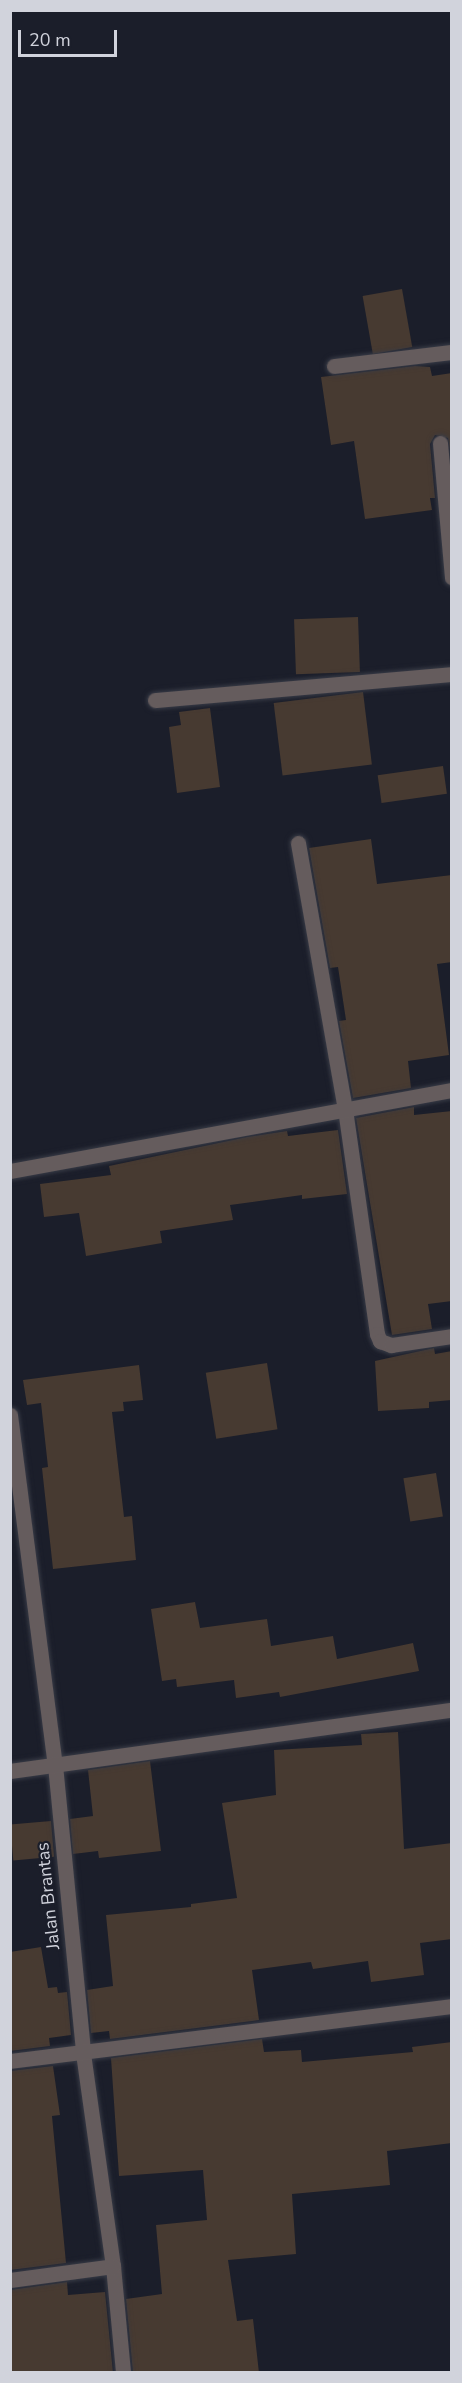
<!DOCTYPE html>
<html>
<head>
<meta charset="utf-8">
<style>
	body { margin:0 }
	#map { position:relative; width:462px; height:2383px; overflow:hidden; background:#1b1e2a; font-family:"Nunito Sans",sans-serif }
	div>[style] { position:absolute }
	.building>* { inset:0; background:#473a31; transform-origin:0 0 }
	.roads { filter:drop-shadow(0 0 2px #383b46) drop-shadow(0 0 2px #383b46) }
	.minor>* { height:15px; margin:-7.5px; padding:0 7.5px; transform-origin:7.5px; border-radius:7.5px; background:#655c5d }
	span { translate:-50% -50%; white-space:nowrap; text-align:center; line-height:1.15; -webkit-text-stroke:4.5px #1b1e2a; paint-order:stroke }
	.street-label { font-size:18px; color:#d1d3dc }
	.frame { position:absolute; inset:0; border:12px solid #d1d3dc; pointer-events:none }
	.scale { position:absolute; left:18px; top:30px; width:99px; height:27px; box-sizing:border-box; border:3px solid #d1d3dc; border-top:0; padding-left:8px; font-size:18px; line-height:21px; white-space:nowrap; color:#d1d3dc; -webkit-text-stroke:4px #1b1e2a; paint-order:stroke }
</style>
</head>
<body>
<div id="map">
	<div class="building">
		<div style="left:402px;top:289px;width:59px;height:40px;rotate:80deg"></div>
		<div style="clip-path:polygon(415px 366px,430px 367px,432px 376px,452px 373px,452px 462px,448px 438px,435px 435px,430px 444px,435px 498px,430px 498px,432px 510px,365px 519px,354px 441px,331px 445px,321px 377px)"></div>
		<div style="left:358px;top:617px;width:55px;height:64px;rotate:88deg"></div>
		<div style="left:363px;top:692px;width:73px;height:90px;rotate:83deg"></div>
		<div style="clip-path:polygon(210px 708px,220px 787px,177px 793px,169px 727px,181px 725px,179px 712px)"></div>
		<div style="left:443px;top:766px;width:28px;height:66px;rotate:82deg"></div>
		<div style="clip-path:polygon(371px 839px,377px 884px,452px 875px,452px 962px,437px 964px,449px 1055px,408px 1061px,411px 1088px,353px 1098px,339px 1021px,346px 1020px,338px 967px,330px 968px,309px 848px)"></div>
		<div style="clip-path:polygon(414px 1107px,414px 1115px,452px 1111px,452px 1301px,428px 1304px,432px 1329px,392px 1335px,356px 1118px)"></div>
		<div style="clip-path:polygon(338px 1130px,347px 1194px,302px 1199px,302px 1195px,230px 1205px,233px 1220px,160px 1231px,162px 1243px,86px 1256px,79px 1213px,44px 1217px,40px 1184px,111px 1175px,109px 1166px,247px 1137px,287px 1131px,288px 1136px)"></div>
		<div style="clip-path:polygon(434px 1348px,435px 1354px,452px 1351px,452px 1400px,429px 1402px,429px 1408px,378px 1411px,375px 1361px)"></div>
		<div style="left:267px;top:1363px;width:67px;height:62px;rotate:81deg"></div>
		<div style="clip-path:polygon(139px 1365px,143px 1400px,123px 1402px,124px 1411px,112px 1412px,124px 1517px,132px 1516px,136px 1560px,53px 1569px,42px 1468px,48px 1467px,41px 1403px,27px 1405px,23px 1380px)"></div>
		<div style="left:436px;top:1473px;width:44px;height:33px;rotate:81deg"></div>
		<div style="clip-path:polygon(195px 1602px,200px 1628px,267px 1619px,271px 1646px,333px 1636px,337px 1659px,413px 1643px,419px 1671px,280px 1697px,279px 1692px,236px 1698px,234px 1680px,177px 1687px,176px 1679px,162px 1681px,151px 1609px)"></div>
		<div style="clip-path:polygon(398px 1732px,404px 1849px,452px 1843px,452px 1939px,420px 1943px,424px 1975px,371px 1982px,368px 1961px,313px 1969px,311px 1962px,252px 1970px,259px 2020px,110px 2039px,109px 2031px,91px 2033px,87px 1990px,113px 1986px,106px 1915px,191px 1907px,191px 1904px,237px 1898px,222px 1803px,276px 1795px,274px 1750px,362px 1745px,361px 1734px)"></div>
		<div style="clip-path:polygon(150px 1761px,161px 1851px,99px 1858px,98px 1851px,73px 1854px,70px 1819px,93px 1816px,88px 1770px)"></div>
		<div style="left:51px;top:1821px;width:36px;height:41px;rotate:85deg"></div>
		<div style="clip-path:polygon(41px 1947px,48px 1988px,57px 1987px,58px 1993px,67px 1992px,71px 2035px,49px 2038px,50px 2046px,10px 2051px,10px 1952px)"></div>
		<div style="clip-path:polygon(262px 2039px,264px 2052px,301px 2050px,302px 2062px,413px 2052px,412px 2047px,452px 2042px,452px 2143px,387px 2151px,390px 2185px,292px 2194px,296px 2254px,228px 2260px,237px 2321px,253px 2319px,259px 2373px,133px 2373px,126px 2299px,162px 2294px,156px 2225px,207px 2220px,203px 2170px,119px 2176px,111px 2058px)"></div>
		<div style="clip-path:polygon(53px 2066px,60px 2115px,52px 2116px,66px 2263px,10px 2270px,10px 2071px)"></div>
		<div style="clip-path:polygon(67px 2282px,68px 2295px,105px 2292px,113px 2373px,10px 2373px,10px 2290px)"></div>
	</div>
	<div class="roads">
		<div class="minor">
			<div style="left:334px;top:366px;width:119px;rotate:-6.8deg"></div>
			<div style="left:440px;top:443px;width:135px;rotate:84.9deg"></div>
			<div style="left:155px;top:700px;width:298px;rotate:-5deg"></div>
			<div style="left:298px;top:843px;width:270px;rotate:80deg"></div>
			<div style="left:345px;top:1109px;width:227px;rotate:81.9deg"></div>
			<div style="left:377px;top:1334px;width:8px;rotate:67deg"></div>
			<div style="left:380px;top:1341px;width:12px;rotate:20deg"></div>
			<div style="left:391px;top:1345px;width:62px;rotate:-8.4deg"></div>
			<div style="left:10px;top:1171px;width:449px;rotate:-10.4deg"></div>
			<div style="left:10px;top:1415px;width:353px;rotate:82.7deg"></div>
			<div style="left:55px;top:1765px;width:289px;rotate:84.4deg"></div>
			<div style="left:83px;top:2053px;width:215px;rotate:82deg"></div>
			<div style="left:113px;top:2266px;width:106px;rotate:84.6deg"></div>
			<div style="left:10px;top:1771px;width:446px;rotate:-7.9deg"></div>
			<div style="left:10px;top:2061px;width:445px;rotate:-7.1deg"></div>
			<div style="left:10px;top:2280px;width:104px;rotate:-7.7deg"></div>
		</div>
	</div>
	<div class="street-label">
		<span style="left:48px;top:1896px;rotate:-96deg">Jalan Brantas</span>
	</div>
	<div class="frame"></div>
	<div class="scale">20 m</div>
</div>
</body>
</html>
